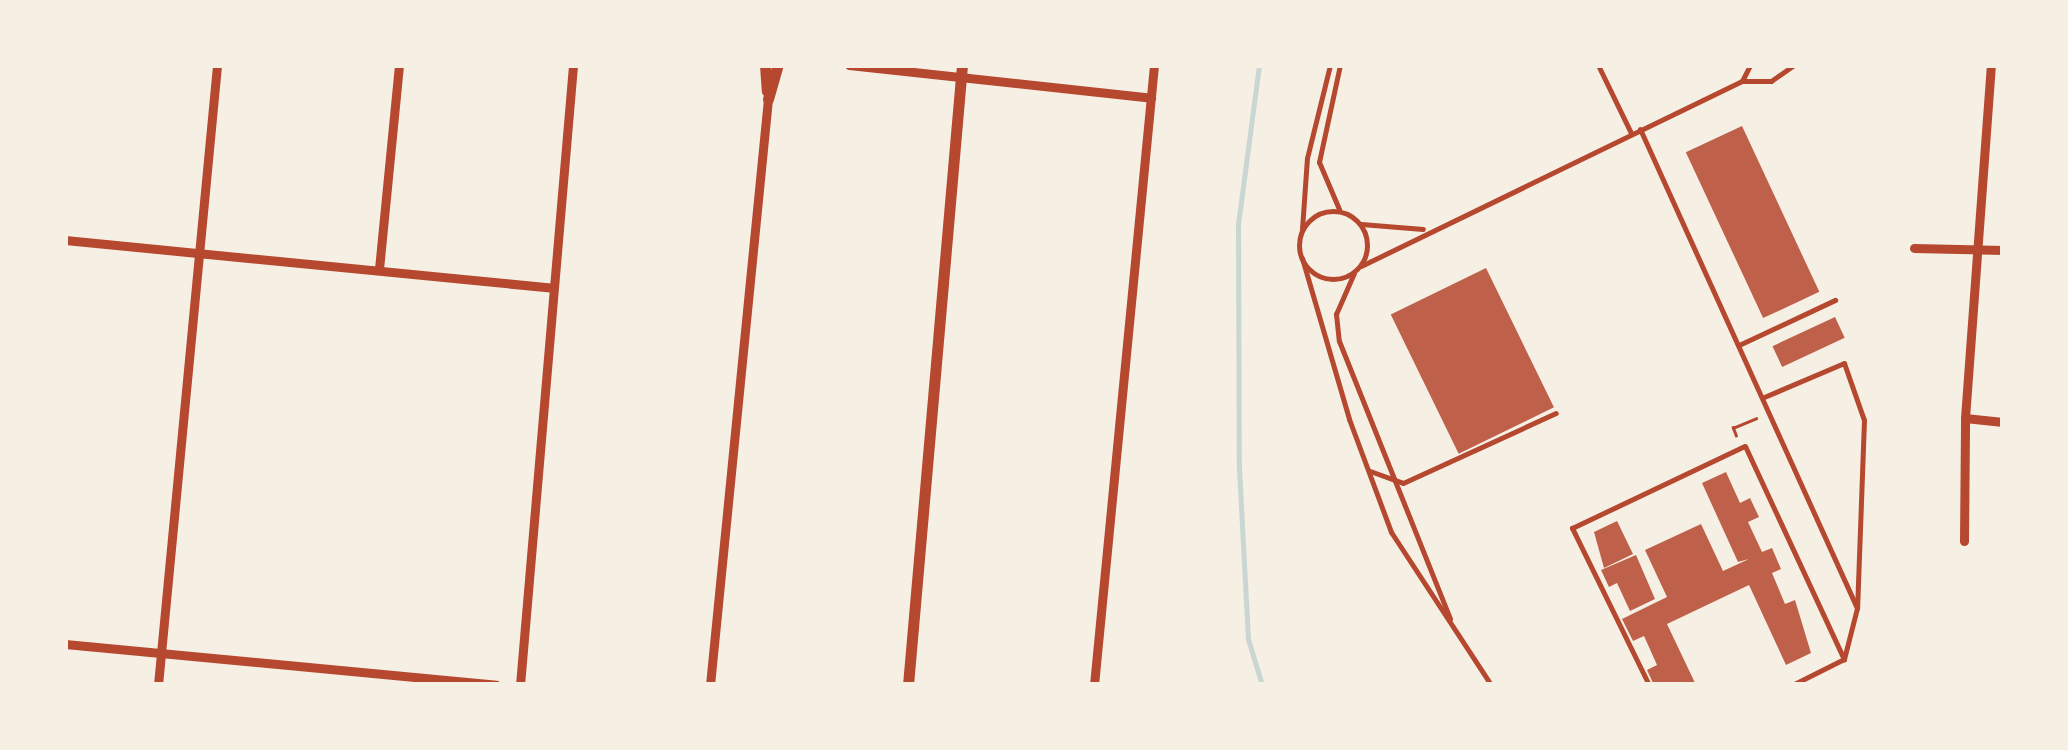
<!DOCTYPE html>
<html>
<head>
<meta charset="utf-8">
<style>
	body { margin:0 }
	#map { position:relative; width:2068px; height:750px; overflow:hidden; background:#f6efe4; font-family:Helvetica,sans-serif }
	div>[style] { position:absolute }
	.stream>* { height:5px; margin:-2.5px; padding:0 2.5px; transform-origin:2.5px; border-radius:2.5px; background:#c9d6d2 }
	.building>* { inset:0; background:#bf614a; transform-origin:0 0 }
	.path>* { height:2.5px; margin:-1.25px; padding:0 1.25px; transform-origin:1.25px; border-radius:1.25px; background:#b5482f }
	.service>* { height:5px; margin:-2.5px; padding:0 2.5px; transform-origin:2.5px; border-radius:2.5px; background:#b5482f }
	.service>.ring { margin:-2.5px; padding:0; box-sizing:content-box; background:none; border:5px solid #b5482f; border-radius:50% }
	.minor>* { height:9px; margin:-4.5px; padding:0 4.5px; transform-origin:4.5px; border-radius:4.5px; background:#b5482f }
	.tertiary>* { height:11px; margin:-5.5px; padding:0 5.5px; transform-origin:5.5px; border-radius:5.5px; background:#b5482f }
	span { translate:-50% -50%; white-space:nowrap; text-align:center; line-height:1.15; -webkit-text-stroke:10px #f6efe4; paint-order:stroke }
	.frame { position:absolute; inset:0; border:68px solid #f6efe4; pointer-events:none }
</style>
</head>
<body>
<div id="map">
	<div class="stream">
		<div style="left:1259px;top:65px;width:160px;rotate:97.5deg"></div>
		<div style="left:1238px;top:224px;width:244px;rotate:89.8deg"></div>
		<div style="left:1239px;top:468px;width:171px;rotate:87deg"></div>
		<div style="left:1248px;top:639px;width:48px;rotate:73.1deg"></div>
	</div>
	<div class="building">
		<div style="left:1742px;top:126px;width:183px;height:62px;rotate:65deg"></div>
		<div style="left:1486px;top:268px;width:155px;height:106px;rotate:64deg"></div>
		<div style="left:1835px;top:317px;width:23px;height:69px;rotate:65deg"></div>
		<div style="clip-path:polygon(1726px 472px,1740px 503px,1750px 498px,1759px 517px,1748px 522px,1762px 552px,1772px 548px,1781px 569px,1772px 573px,1785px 604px,1795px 600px,1811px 653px,1786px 665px,1749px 585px,1667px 624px,1696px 685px,1654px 685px,1647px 670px,1657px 665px,1644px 636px,1633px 641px,1622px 619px,1667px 597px,1645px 550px,1701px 524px,1723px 571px,1749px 559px,1738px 562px,1702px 483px)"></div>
		<div style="clip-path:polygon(1617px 521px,1633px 554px,1604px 568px,1594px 532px)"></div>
		<div style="clip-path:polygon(1636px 555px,1655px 599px,1630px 611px,1617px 583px,1609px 587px,1601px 570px)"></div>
	</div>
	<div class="path">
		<div style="left:1736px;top:436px;width:9px;rotate:-111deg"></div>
		<div style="left:1733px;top:428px;width:25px;rotate:-23deg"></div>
	</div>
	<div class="service">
		<div style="left:1598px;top:65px;width:76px;rotate:64.1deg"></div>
		<div style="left:1742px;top:81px;width:18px;rotate:-63deg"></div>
		<div style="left:1640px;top:129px;width:526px;rotate:65.63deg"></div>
		<div style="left:1339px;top:209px;width:51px;rotate:-113.1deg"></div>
		<div style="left:1319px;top:162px;width:99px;rotate:-77.8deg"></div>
		<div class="ring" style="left:1299px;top:211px;width:63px;height:63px"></div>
		<div style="left:1361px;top:224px;width:62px;rotate:4.6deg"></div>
		<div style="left:1302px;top:229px;width:71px;rotate:-86deg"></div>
		<div style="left:1307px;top:158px;width:96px;rotate:-76.1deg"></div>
		<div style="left:1302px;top:258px;width:168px;rotate:73.7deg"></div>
		<div style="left:1349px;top:419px;width:121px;rotate:69.6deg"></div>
		<div style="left:1391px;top:532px;width:183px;rotate:56.8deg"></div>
		<div style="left:1361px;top:266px;width:424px;rotate:-25.9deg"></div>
		<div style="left:1742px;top:81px;width:29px"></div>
		<div style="left:1771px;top:81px;width:28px;rotate:-35deg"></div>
		<div style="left:1354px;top:273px;width:45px;rotate:113.7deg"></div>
		<div style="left:1336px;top:314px;width:27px;rotate:84deg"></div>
		<div style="left:1339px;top:341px;width:299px;rotate:68.2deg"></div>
		<div style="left:1741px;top:344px;width:104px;rotate:-25.1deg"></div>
		<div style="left:1764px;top:397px;width:87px;rotate:-23deg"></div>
		<div style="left:1844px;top:363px;width:60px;rotate:70.7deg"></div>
		<div style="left:1864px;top:420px;width:188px;rotate:92.1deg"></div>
		<div style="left:1857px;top:608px;width:53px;rotate:104.3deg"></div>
		<div style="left:1844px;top:659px;width:58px;rotate:153.4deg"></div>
		<div style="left:1370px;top:471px;width:35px;rotate:20deg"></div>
		<div style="left:1403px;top:483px;width:168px;rotate:-24.6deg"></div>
		<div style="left:1649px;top:685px;width:175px;rotate:-116.1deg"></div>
		<div style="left:1572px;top:528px;width:191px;rotate:-25.4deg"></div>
		<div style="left:1745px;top:446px;width:235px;rotate:65.1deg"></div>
	</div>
	<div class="minor">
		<div style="left:849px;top:65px;width:304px;rotate:6.2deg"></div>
		<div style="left:65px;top:240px;width:490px;rotate:5.6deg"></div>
		<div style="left:1914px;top:248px;width:89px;rotate:1.3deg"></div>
		<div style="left:379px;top:269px;width:205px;rotate:-84.4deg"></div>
		<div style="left:1965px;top:418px;width:38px;rotate:6deg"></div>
		<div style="left:1964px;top:541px;width:123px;rotate:-89.5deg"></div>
		<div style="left:1965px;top:418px;width:354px;rotate:-85.8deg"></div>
		<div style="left:65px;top:644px;width:433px;rotate:5.4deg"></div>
		<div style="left:158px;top:685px;width:623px;rotate:-84.56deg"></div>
		<div style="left:520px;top:685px;width:622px;rotate:-85.11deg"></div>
		<div style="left:710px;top:685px;width:589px;rotate:-84.35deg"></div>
		<div style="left:1094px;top:685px;width:623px;rotate:-84.47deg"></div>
	</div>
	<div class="tertiary">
		<div style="left:765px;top:65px;width:26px;rotate:86deg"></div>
		<div style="left:768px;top:99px;width:35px;rotate:-74deg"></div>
		<div style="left:908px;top:685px;width:622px;rotate:-85.02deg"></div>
	</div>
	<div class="frame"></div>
</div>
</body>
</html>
